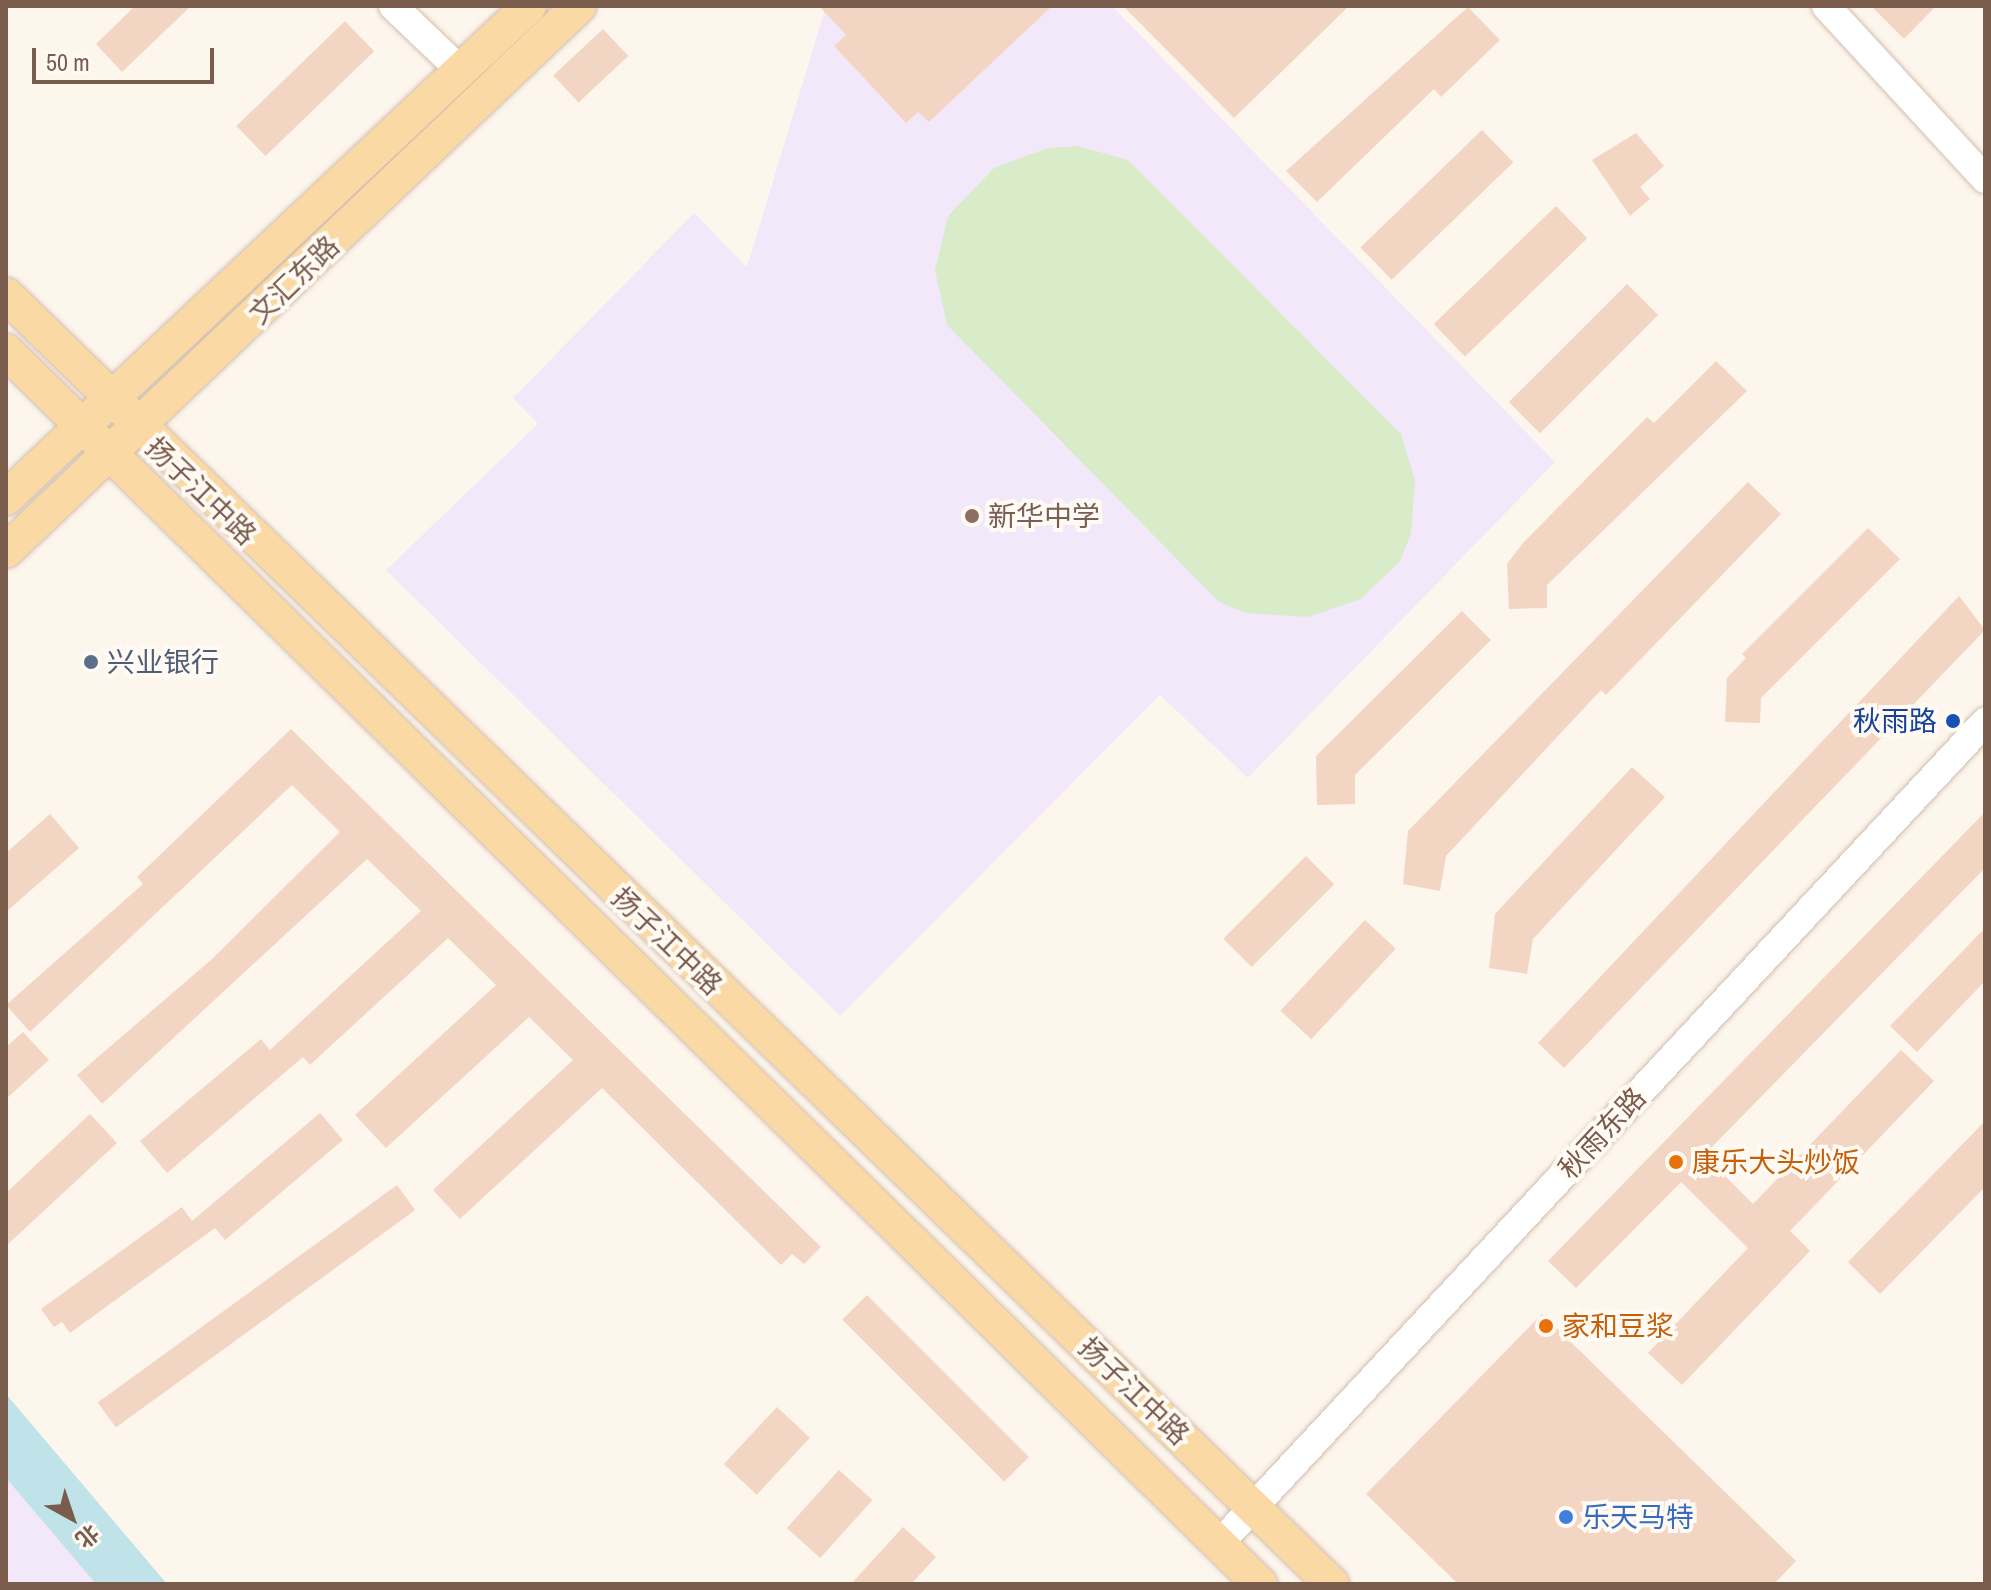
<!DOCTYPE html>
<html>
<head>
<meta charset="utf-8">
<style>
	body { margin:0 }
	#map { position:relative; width:1991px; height:1590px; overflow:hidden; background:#fdf6ec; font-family:"Archivo Narrow","Noto Sans SC",sans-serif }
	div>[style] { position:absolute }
	.education>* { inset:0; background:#f3e8fa }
	.green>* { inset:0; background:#d8ecc9 }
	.water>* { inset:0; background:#bfe3e8 }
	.building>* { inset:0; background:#f3d5c3; transform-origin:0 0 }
	.roads { filter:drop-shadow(0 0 2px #d1beb0) drop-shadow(0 0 2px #d1beb0) }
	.minor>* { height:28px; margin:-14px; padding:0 14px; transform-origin:14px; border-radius:14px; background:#fff }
	.major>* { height:34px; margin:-17px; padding:0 17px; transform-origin:17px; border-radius:17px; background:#fbd9a5 }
	.dots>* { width:22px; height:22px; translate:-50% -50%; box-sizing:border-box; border:4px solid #fffaf3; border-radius:50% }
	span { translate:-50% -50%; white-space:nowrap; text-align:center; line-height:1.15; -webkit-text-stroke:8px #fffaf3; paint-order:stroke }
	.street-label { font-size:28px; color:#7a5c4d }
	.education-label { font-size:28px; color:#785e54 }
	.left { translate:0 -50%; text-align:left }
	.service-label { font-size:28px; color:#4e5e75 }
	.transit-label { font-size:28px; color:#164399 }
	.right { translate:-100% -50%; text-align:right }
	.food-label { font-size:28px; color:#c56008 }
	.shop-label { font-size:28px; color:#366cbe }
	.frame { position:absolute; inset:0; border:8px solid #7a5c4d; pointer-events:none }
	.north { position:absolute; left:32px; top:1478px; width:80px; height:80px; -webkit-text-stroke:6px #fffaf3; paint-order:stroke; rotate:140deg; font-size:22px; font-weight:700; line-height:32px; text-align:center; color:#7a5c4d }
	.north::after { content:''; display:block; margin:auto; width:28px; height:36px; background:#7a5c4d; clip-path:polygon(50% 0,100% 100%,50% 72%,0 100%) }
	.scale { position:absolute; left:32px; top:48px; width:182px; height:36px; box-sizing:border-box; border:4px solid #7a5c4d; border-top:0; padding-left:10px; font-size:24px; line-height:28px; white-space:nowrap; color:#7a5c4d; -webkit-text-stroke:6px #fffaf3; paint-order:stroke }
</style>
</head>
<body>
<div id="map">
	<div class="education">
		<div style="clip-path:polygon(826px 6px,1112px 6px,1555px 462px,1248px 778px,1160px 695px,840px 1016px,386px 570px,538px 424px,513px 398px,694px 213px,747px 267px)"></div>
		<div style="clip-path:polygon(6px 1478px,96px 1584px,6px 1584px)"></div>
	</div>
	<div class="green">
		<div style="clip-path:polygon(1078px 146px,1128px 160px,1401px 434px,1415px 480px,1411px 534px,1400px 561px,1361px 599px,1308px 617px,1246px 613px,1219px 602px,947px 325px,935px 270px,948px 216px,994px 168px,1048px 148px)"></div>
	</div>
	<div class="water">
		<div style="clip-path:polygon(6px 1394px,167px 1584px,96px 1584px,6px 1478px)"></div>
	</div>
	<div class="building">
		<div style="clip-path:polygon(135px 6px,191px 6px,122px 72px,96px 44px)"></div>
		<div style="clip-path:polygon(819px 6px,1052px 6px,929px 122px,918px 112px,906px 123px,834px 46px,846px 35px)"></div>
		<div style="clip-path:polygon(1123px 6px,1349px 6px,1234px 118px)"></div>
		<div style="clip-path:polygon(1871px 6px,1936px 6px,1904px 39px)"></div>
		<div style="clip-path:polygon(1468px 7px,1500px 40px,1441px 97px,1434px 89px,1317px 202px,1286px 171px)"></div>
		<div style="left:345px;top:21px;width:42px;height:151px;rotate:46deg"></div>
		<div style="left:603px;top:29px;width:37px;height:68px;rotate:47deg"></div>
		<div style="left:1482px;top:130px;width:45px;height:169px;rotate:46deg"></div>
		<div style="clip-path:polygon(1636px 133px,1664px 166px,1640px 187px,1650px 199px,1630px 216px,1592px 160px)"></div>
		<div style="left:1556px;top:206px;width:45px;height:170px;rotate:46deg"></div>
		<div style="left:1627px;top:284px;width:44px;height:167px;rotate:45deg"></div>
		<div style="clip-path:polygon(1716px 361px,1747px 391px,1547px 585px,1547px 608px,1509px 609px,1507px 564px,1523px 543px,1647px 417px,1654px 423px)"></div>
		<div style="clip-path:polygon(1748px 482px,1781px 514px,1606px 695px,1601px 690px,1446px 856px,1440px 891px,1403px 884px,1408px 831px)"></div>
		<div style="clip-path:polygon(1868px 528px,1900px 559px,1761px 698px,1760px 723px,1725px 722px,1727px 678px,1746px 658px,1742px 654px)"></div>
		<div style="clip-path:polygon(1959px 596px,1985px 630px,1564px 1068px,1538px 1043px)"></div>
		<div style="clip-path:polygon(1462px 611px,1491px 640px,1355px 775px,1355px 804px,1317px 805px,1316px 756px)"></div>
		<div style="clip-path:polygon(291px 729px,821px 1247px,804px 1264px,792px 1254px,781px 1265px,602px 1088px,460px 1219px,433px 1190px,573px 1060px,529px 1017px,386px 1148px,355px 1115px,496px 985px,448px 938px,310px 1065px,303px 1057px,167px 1173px,140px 1141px,261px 1039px,270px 1050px,421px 911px,367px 859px,102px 1104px,77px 1075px,211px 960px,340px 832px,292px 785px,30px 1032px,6px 1005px,143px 884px,137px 877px)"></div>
		<div style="clip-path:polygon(1632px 767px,1665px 797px,1533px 939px,1527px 974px,1489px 968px,1495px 914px)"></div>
		<div style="clip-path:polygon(1985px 812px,1985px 868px,1704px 1155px,1753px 1204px,1901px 1050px,1934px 1081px,1790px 1231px,1810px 1251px,1682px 1385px,1648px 1353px,1748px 1248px,1681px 1182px,1576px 1288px,1548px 1261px)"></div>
		<div style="clip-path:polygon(50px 814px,79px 848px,6px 912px,6px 853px)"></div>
		<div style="left:1306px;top:856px;width:40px;height:117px;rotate:45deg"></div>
		<div style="left:1365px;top:920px;width:42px;height:124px;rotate:43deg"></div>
		<div style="clip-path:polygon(1985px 928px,1985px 981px,1917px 1052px,1890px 1026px)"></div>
		<div style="clip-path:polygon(23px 1032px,49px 1060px,6px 1099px,6px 1047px)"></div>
		<div style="clip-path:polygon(320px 1113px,343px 1140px,225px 1240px,215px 1228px,70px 1333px,62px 1322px,54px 1327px,41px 1309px,182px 1207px,192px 1221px)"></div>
		<div style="clip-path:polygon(90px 1114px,117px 1143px,6px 1246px,6px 1193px)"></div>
		<div style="clip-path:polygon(1985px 1121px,1985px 1187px,1880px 1294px,1848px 1262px)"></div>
		<div style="left:397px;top:1185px;width:31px;height:370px;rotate:54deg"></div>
		<div style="left:867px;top:1295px;width:229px;height:35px;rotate:45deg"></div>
		<div style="clip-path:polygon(1542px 1314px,1796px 1561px,1774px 1584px,1458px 1584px,1366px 1494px)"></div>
		<div style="left:777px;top:1407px;width:45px;height:78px;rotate:43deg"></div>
		<div style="left:839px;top:1470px;width:45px;height:78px;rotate:42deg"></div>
		<div style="clip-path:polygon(903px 1527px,936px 1557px,911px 1584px,851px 1584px)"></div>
	</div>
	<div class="roads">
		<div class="minor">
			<div style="left:393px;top:6px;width:95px;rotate:43.7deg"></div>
			<div style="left:1826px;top:6px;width:235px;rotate:47.4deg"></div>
			<div style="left:1219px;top:1544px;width:1124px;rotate:-47.02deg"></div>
		</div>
		<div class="major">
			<div style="left:6px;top:295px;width:1849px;rotate:44.19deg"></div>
			<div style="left:6px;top:351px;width:1759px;rotate:44.52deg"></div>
			<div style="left:6px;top:498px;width:718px;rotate:-43.25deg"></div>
			<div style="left:6px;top:551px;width:791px;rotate:-43.57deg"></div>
		</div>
	</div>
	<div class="dots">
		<div style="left:972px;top:516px;background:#8d6e63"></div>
		<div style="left:91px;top:662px;background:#5c6f8a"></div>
		<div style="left:1953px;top:721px;background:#1a4fb4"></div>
		<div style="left:1676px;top:1162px;background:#e8710a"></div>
		<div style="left:1546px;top:1326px;background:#e8710a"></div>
		<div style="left:1566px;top:1517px;background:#3f7fe0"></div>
	</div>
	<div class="street-label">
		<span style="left:294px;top:280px;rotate:-44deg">文汇东路</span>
		<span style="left:201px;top:491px;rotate:44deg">扬子江中路</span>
		<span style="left:667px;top:941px;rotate:44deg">扬子江中路</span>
		<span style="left:1602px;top:1133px;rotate:-47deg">秋雨东路</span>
		<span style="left:1134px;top:1391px;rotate:44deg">扬子江中路</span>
	</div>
	<div class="education-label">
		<span class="left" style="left:988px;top:516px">新华中学</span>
	</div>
	<div class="service-label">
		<span class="left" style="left:107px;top:662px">兴业银行</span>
	</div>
	<div class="transit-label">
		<span class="right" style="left:1937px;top:721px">秋雨路</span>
	</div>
	<div class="food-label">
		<span class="left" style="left:1692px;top:1162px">康乐大头炒饭</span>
		<span class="left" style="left:1562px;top:1326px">家和豆浆</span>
	</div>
	<div class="shop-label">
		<span class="left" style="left:1582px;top:1517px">乐天马特</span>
	</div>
	<div class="frame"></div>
	<div class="north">北</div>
	<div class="scale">50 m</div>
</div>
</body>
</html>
